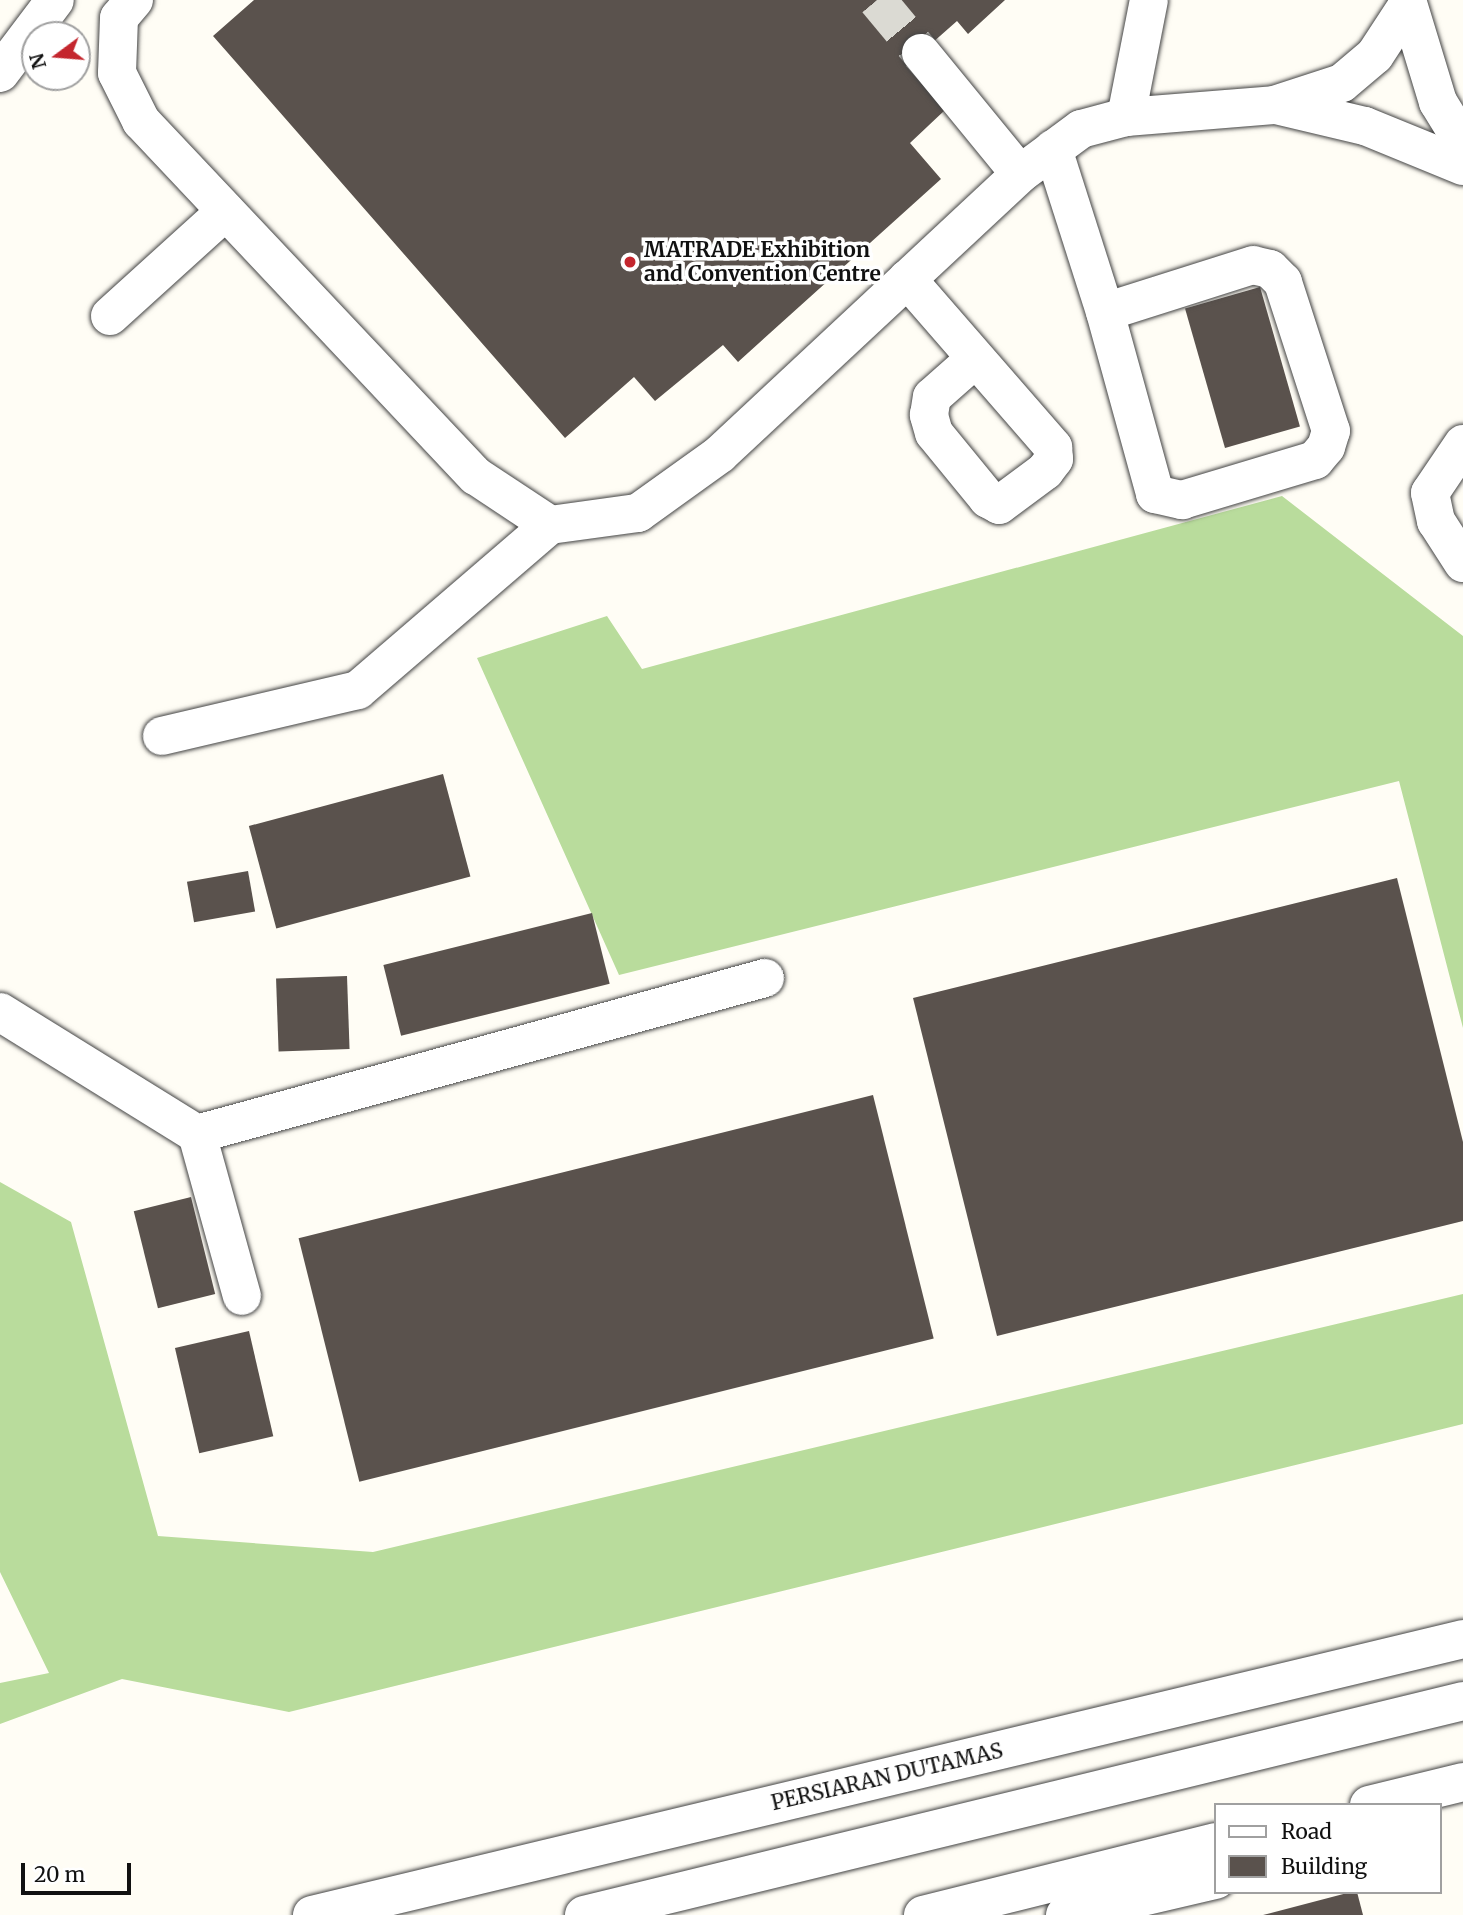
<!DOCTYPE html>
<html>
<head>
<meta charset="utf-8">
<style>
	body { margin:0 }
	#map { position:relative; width:1463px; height:1915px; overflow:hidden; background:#fffdf5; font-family:Merriweather,serif }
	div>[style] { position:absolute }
	.forest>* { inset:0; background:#b9dc9c }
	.building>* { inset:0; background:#5a524d; transform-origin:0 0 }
	.minor-tunnel>* { height:38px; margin-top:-19px; transform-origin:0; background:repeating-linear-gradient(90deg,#dbdad3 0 38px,transparent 0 57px) }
	.roads { filter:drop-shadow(0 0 2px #444) drop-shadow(0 0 2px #444) }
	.minor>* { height:38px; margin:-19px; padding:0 19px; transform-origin:19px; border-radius:19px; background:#fff }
	.dots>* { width:19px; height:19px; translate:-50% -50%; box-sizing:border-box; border:4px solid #fff; border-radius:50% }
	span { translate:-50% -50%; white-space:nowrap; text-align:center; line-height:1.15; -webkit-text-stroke:7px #fff; paint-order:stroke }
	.poi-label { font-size:21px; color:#111; font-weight:700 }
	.left { translate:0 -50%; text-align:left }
	.street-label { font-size:21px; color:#111 }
	.legend { position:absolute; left:1214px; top:1803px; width:228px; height:91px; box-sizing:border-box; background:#fff; border:2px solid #a0a0a0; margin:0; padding:9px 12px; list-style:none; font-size:21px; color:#111 }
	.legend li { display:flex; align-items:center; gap:14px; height:35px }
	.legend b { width:35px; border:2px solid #a0a0a0 }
	.north { position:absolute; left:21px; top:21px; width:70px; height:70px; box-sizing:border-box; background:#fff; border:2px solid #a0a0a0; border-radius:50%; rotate:254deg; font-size:19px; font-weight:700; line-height:28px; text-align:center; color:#111 }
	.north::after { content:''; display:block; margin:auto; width:24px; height:32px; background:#c4262e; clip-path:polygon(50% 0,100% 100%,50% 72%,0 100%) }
	.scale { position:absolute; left:21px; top:1863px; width:110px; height:32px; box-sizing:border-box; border:4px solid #111; border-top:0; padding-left:9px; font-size:21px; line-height:24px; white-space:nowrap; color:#111; -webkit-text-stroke:5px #fff; paint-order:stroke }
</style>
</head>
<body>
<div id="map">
	<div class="forest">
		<div style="clip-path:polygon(1282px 496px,1463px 636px,1463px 1028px,1399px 781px,619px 975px,477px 658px,607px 616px,642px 669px)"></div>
		<div style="clip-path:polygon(0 1182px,71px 1222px,158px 1536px,373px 1552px,1463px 1294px,1463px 1424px,289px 1712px,122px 1679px,0 1724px,0 1683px,49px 1673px,0 1572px)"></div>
	</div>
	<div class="building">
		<div style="clip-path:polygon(254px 0,1005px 0,968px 34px,957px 21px,906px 66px,945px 110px,910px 143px,941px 179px,738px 362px,723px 345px,655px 401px,634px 377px,565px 438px,213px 36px)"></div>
		<div style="left:1260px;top:287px;width:145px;height:78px;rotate:74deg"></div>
		<div style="left:443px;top:774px;width:106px;height:201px;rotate:75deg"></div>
		<div style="left:248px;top:871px;width:41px;height:62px;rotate:80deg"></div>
		<div style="clip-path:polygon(1397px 878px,1463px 1142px,1463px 1221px,997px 1336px,913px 998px)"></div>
		<div style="left:592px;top:913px;width:73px;height:215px;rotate:76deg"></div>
		<div style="left:347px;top:976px;width:73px;height:71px;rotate:88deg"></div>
		<div style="left:873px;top:1095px;width:251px;height:592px;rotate:76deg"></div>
		<div style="left:191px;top:1197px;width:100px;height:59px;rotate:76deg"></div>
		<div style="left:249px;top:1331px;width:108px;height:76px;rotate:77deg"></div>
		<div style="clip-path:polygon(1357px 1892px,1363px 1915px,1263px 1915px,1351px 1892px)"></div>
	</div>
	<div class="minor-tunnel">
		<div style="left:877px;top:0;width:69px;rotate:50.3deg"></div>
	</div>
	<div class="roads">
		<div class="minor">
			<div style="left:134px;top:0;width:23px;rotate:130deg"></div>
			<div style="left:119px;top:18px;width:55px;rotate:92.1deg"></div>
			<div style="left:117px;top:73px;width:54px;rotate:63.4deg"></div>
			<div style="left:141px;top:121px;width:488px;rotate:46.7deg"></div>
			<div style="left:476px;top:476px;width:89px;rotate:33.5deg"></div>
			<div style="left:550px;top:525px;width:89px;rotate:-7.8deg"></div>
			<div style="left:638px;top:513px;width:101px;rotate:-35.7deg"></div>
			<div style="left:720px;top:454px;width:410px;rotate:-43deg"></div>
			<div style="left:1020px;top:174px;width:76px;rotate:-36.4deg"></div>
			<div style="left:1081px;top:129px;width:47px;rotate:-14.9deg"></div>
			<div style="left:1126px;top:117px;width:148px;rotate:-4.6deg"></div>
			<div style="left:1274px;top:105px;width:71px;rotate:-17.9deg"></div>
			<div style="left:1342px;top:83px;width:43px;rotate:-40.3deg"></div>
			<div style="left:1375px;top:55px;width:59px;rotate:-56.9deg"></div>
			<div style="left:1407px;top:0;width:107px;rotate:73.1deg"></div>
			<div style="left:1438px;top:102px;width:48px;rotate:58.6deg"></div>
			<div style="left:921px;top:53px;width:156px;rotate:50.7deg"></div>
			<div style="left:0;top:73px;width:91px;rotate:-53deg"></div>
			<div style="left:1276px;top:105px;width:91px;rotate:13.3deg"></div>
			<div style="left:1365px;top:126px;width:106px;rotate:22.2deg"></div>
			<div style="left:1126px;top:117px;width:119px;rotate:-78.9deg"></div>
			<div style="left:1053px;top:149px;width:171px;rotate:72.3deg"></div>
			<div style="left:1105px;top:312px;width:189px;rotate:74.6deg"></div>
			<div style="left:1155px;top:494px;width:28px;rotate:13deg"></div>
			<div style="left:1182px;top:500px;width:139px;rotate:-16.7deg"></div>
			<div style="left:1315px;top:460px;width:17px;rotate:-50deg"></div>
			<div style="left:1326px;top:447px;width:17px;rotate:-73deg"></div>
			<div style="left:1331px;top:431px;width:157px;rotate:-107.9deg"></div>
			<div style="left:1283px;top:282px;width:18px;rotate:-135deg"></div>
			<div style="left:1270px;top:269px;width:17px;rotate:-167deg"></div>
			<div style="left:1253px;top:265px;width:155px;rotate:162.4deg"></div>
			<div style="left:907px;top:279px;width:223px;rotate:49deg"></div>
			<div style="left:1053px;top:447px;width:12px;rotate:85deg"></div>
			<div style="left:1054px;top:459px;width:15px;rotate:127deg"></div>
			<div style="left:1045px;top:471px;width:57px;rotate:143.5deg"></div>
			<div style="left:999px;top:505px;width:13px;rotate:-151deg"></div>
			<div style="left:988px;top:499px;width:85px;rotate:-129.3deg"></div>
			<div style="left:934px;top:433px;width:19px;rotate:-106deg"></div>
			<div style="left:929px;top:415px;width:18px;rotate:-81deg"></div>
			<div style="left:932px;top:397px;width:57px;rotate:-41.5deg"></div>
			<div style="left:110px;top:316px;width:156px;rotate:-42.2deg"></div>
			<div style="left:1463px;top:444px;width:59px;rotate:124deg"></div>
			<div style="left:1430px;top:493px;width:29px;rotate:78deg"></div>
			<div style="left:1436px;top:521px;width:50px;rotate:57.3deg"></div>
			<div style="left:162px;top:736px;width:201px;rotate:-13.2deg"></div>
			<div style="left:358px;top:690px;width:253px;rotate:-40.7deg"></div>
			<div style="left:0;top:1012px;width:232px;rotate:31.8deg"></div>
			<div style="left:197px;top:1134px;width:168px;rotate:74.5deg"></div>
			<div style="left:197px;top:1134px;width:589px;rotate:-15.36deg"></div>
			<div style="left:1369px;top:1805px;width:97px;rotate:-13.7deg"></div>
			<div style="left:312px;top:1915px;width:1184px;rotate:-13.48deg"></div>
			<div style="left:584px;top:1915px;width:905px;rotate:-13.68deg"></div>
			<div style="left:923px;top:1915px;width:302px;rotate:-14deg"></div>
			<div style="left:1065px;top:1915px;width:155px;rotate:-13.1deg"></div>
		</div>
	</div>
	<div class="dots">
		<div style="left:630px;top:262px;background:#c4262e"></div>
	</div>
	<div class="poi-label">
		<span class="left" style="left:644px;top:262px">MATRADE Exhibition<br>and Convention Centre</span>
	</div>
	<div class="street-label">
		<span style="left:887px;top:1777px;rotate:-13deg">PERSIARAN DUTAMAS</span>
	</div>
	<ul class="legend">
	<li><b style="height:9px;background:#fff"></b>Road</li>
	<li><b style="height:19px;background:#5a524d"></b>Building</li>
	</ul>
	<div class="north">N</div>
	<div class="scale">20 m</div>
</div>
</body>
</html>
